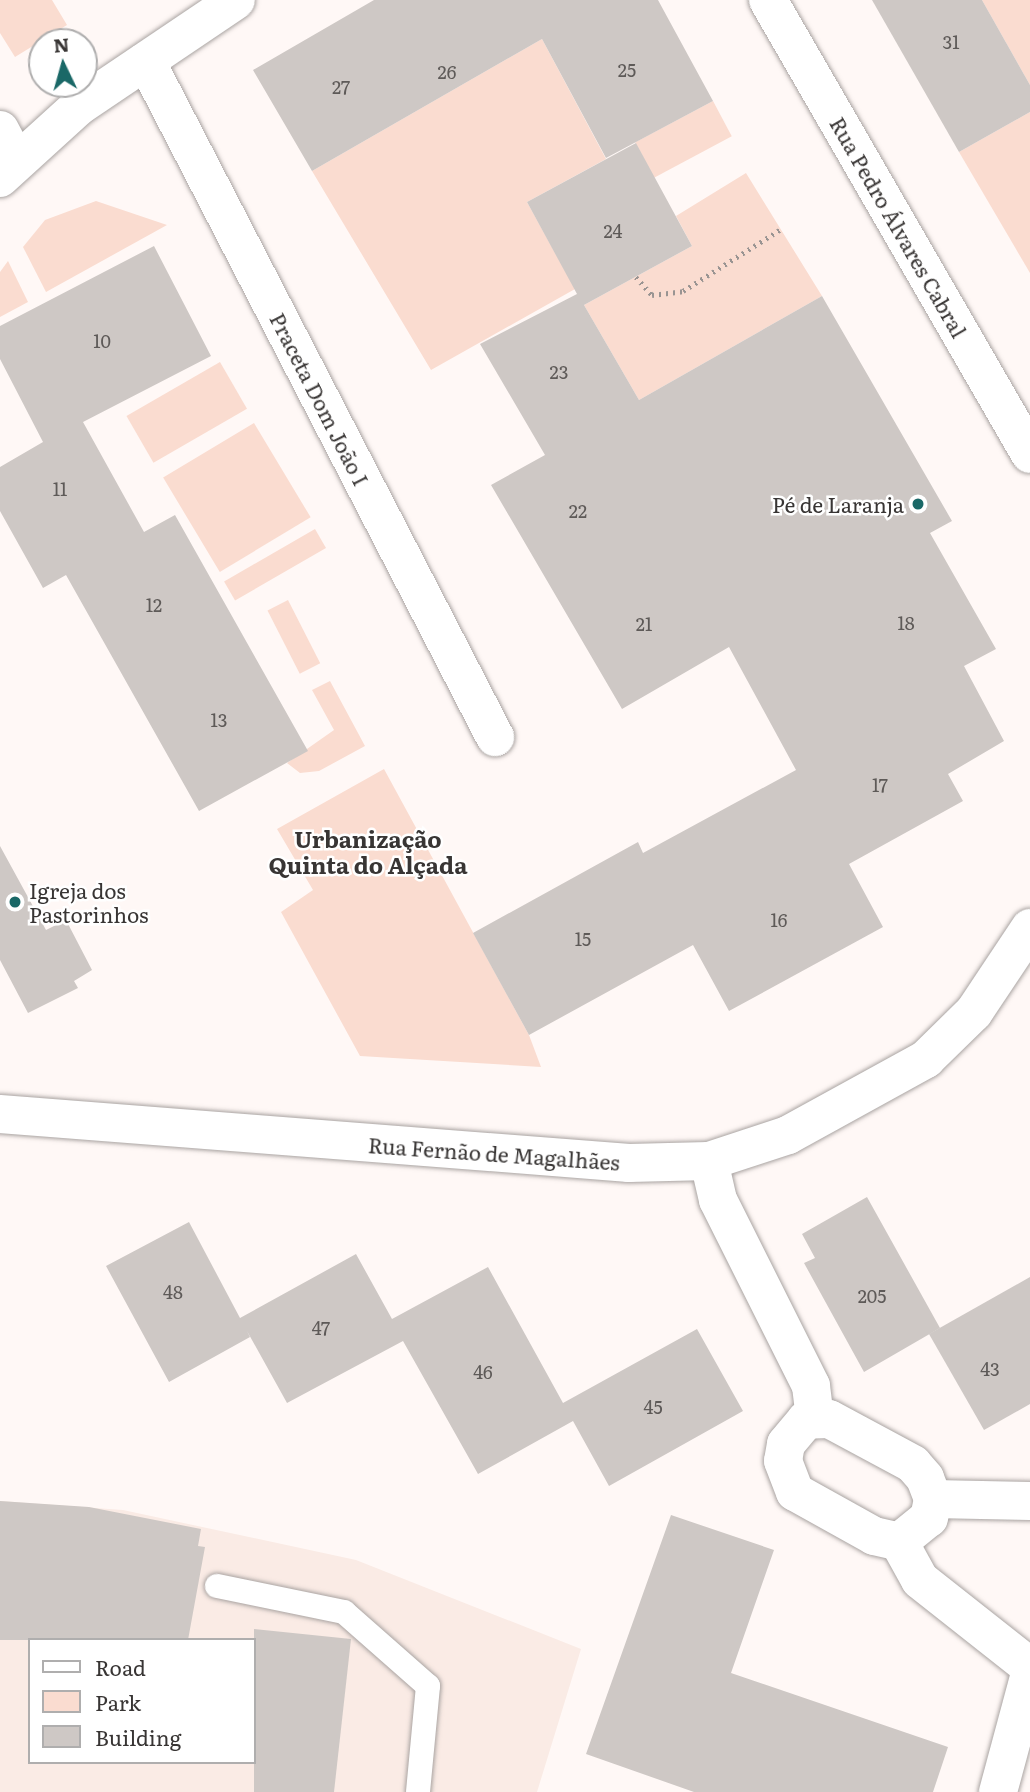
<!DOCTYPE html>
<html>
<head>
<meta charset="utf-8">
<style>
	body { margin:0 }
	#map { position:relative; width:1030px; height:1792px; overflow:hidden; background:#fff8f6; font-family:Literata,serif }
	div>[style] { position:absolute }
	.built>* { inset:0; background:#faebe5 }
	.green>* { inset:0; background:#fadcd0; transform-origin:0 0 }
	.building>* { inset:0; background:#cec8c5 }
	.path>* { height:4.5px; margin-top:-2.25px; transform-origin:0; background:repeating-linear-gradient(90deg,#999492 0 2px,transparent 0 7px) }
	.roads { filter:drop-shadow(0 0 2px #aaa4a2) drop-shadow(0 0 2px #aaa4a2) }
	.lane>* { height:24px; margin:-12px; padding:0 12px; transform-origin:12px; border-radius:12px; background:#fff }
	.street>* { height:38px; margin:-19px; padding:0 19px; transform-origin:19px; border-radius:19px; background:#fff }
	.dots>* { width:19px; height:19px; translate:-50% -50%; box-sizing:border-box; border:4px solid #fff; border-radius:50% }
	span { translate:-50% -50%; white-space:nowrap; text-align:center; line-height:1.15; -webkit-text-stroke:5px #fff; paint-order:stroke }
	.number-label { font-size:18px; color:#5e5a58 }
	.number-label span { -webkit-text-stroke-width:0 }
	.street-label { font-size:21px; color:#383534 }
	.poi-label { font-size:21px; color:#383534 }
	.right { translate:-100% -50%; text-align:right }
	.left { translate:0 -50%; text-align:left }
	.neighbourhood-label { font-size:23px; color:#383534; font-weight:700 }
	.legend { position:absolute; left:28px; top:1638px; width:228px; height:126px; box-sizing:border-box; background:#fff; border:2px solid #afaeae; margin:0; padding:9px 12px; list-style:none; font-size:21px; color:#383534 }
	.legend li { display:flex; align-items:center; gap:14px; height:35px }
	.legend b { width:35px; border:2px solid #afaeae }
	.north { position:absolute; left:28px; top:28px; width:70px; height:70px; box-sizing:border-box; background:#fff; border:2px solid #afaeae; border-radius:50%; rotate:355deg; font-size:19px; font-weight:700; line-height:28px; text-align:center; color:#383534 }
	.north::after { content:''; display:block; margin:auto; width:24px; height:32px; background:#1a6867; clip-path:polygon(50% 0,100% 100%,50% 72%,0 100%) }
</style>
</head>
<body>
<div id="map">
	<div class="built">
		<div style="clip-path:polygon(evenodd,0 1501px,123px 1510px,356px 1560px,581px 1649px,537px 1792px,0 1792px,0 1501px,30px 1640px,254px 1640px,254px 1762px,30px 1762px,30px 1640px)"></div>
	</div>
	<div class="green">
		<div style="clip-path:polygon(0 0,52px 0,67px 25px,15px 57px,0 33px)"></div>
		<div style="clip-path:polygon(982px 0,1030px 0,1030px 85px)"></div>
		<div style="clip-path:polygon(542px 39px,606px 159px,527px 202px,575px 289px,431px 370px,312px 171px)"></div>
		<div style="left:713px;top:101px;width:40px;height:88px;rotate:62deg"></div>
		<div style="clip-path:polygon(1030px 112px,1030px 273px,959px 152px)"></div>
		<div style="clip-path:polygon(746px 173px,822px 296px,639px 400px,584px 305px,692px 246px,676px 216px)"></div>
		<div style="clip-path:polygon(96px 201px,167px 225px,46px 292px,23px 247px,45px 220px)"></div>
		<div style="clip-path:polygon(8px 261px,28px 302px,0 317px,0 272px)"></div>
		<div style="left:220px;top:362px;width:54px;height:108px;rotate:60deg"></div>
		<div style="left:254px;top:423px;width:110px;height:106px;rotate:59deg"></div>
		<div style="left:315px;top:529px;width:22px;height:105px;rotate:60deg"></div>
		<div style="left:288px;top:600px;width:71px;height:23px;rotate:63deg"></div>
		<div style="clip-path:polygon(330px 681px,365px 746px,319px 771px,300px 773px,287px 763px,334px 730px,312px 690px)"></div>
		<div style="clip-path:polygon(384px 769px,529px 1035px,541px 1067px,360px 1056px,281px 912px,313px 890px,277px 829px)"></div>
	</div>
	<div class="building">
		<div style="clip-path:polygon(374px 0,658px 0,713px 101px,606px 158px,542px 39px,312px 171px,253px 70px)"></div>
		<div style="clip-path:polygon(872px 0,982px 0,1030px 85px,1030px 112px,959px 152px)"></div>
		<div style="clip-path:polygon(636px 143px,692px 246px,584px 305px,639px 400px,822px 296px,952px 521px,930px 533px,996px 649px,964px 666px,1004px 741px,948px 774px,963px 801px,849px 864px,883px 927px,729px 1011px,693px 945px,529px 1035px,473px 933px,638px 842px,643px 853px,796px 770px,729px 647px,622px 709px,491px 485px,545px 455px,480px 344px,577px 294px,527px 202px)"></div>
		<div style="clip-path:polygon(154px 246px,211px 356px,83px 422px,144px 532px,175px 515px,308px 751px,199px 811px,66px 575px,43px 588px,0 511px,0 467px,43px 442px,0 359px,0 326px)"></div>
		<div style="clip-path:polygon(0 846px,46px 930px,66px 920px,92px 970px,74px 981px,78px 988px,28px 1013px,0 960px)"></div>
		<div style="clip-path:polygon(867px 1197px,940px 1328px,864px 1372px,804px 1263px,815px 1258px,802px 1234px)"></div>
		<div style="clip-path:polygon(189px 1222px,240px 1318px,356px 1254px,392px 1319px,488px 1267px,563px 1403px,697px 1329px,743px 1411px,609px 1486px,573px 1421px,478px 1474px,403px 1341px,287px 1403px,247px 1331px,250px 1337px,169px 1382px,106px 1266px)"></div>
		<div style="clip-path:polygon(1030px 1277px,1030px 1404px,984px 1430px,929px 1334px)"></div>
		<div style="clip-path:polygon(0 1501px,89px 1507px,201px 1529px,198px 1546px,205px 1547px,188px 1640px,0 1640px)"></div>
		<div style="clip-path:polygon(671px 1515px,774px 1550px,731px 1673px,948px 1747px,933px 1792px,694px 1792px,586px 1754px)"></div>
		<div style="clip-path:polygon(254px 1629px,351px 1639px,334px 1792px,254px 1792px)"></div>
	</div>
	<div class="path">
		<div style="left:636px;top:277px;width:24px;rotate:48deg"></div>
		<div style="left:652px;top:295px;width:31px;rotate:-7deg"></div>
		<div style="left:683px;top:291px;width:116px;rotate:-32.3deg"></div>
	</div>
	<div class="roads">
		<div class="lane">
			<div style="left:217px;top:1586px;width:130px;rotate:11.6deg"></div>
			<div style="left:344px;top:1612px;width:112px;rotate:41.4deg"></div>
			<div style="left:428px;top:1686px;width:106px;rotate:95.4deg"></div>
		</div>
		<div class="street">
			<div style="left:768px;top:0;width:524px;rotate:60.01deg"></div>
			<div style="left:146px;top:61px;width:761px;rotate:62.69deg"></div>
			<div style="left:0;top:130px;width:34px;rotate:62deg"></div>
			<div style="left:0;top:178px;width:107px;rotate:-42.3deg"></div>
			<div style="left:79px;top:106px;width:189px;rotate:-34deg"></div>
			<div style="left:0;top:1114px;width:631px;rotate:4.45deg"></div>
			<div style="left:629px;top:1163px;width:80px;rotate:-1.4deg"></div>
			<div style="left:709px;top:1161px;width:83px;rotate:-18.2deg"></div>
			<div style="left:788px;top:1135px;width:158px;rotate:-28.8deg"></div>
			<div style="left:926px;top:1059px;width:67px;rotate:-44.4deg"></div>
			<div style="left:974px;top:1012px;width:101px;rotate:-56.3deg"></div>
			<div style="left:709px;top:1161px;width:40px;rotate:77deg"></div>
			<div style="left:718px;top:1200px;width:208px;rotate:63.4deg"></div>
			<div style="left:811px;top:1386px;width:31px;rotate:83deg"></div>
			<div style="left:933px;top:1499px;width:97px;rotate:1.2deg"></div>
			<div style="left:899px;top:1542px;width:38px;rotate:-39deg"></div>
			<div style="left:929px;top:1518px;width:19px;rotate:-78deg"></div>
			<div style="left:933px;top:1499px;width:22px;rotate:-111deg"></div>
			<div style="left:925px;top:1478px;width:18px;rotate:-131deg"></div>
			<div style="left:913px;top:1464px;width:95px;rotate:-151.8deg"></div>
			<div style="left:829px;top:1419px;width:23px;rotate:178deg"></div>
			<div style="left:806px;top:1420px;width:31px;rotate:130deg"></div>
			<div style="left:786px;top:1444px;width:17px;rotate:100deg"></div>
			<div style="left:783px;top:1461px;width:33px;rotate:69deg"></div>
			<div style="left:795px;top:1492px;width:90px;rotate:29.1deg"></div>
			<div style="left:874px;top:1536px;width:26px;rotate:13deg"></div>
			<div style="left:899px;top:1542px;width:43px;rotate:61.1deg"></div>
			<div style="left:920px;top:1580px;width:140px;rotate:38.3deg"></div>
			<div style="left:998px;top:1792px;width:123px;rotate:-74.9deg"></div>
		</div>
	</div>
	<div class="dots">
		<div style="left:918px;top:504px;background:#1a6867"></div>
		<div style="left:15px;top:902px;background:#1a6867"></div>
	</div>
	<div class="number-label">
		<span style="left:951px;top:42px">31</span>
		<span style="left:627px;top:70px">25</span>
		<span style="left:447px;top:72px">26</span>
		<span style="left:341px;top:87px">27</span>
		<span style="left:613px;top:231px">24</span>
		<span style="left:102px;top:341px">10</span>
		<span style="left:559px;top:372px">23</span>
		<span style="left:60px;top:489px">11</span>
		<span style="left:578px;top:511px">22</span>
		<span style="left:154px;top:605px">12</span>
		<span style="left:906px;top:623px">18</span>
		<span style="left:644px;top:624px">21</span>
		<span style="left:219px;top:720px">13</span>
		<span style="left:880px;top:785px">17</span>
		<span style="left:779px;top:920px">16</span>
		<span style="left:583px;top:939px">15</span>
		<span style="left:173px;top:1292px">48</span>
		<span style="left:872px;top:1296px">205</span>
		<span style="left:321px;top:1328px">47</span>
		<span style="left:990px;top:1369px">43</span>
		<span style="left:483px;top:1372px">46</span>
		<span style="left:653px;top:1407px">45</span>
	</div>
	<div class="street-label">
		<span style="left:899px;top:227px;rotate:60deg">Rua Pedro Álvares Cabral</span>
		<span style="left:320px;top:399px;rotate:63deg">Praceta Dom João I</span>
		<span style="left:494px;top:1153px;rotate:4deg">Rua Fernão de Magalhães</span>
	</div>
	<div class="poi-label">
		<span class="right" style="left:904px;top:504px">Pé de Laranja</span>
		<span class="left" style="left:29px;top:902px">Igreja dos<br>Pastorinhos</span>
	</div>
	<div class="neighbourhood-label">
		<span style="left:368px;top:851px">Urbanização<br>Quinta do Alçada</span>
	</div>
	<ul class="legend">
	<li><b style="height:9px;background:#fff"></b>Road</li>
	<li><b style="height:19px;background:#fadcd0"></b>Park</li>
	<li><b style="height:19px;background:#cec8c5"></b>Building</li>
	</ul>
	<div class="north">N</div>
</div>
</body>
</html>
